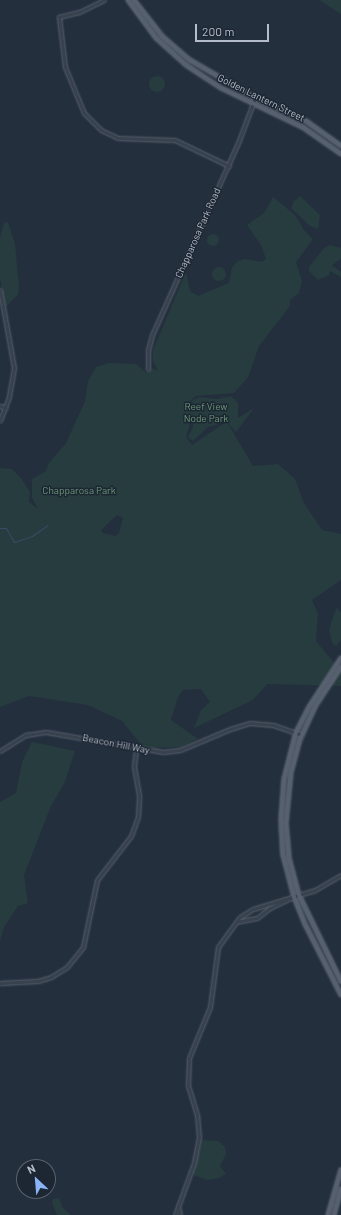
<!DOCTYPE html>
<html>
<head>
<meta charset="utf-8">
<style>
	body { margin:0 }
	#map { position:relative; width:341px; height:1215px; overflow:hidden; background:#242f3e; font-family:Barlow,sans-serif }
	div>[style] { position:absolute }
	.green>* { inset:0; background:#263c3f }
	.round { border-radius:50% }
	.stream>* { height:1px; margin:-0.5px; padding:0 0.5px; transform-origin:0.5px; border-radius:0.5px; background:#394c67 }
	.roads { filter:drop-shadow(0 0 1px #565f6c) drop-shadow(0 0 1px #565f6c) }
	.minor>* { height:3px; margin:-1.5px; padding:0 1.5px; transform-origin:1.5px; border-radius:1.5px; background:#38414e }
	.major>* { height:4px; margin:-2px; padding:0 2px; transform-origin:2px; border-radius:2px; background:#56606e }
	span { translate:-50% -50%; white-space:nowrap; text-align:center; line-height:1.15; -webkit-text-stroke:3px #1d2633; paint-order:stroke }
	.street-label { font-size:10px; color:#b4bcc9 }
	.park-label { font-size:10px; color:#6b9a76 }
	.north { position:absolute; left:16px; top:1159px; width:40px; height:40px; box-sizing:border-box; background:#1d2633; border:1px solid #59626f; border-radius:50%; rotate:334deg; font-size:11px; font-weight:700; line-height:16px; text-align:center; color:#b4bcc9 }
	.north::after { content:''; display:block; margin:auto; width:14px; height:18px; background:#8ab4f8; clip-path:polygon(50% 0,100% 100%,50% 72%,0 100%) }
	.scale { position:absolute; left:195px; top:24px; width:74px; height:18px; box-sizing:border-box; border:2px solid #b4bcc9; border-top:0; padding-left:5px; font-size:12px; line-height:14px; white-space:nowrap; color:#b4bcc9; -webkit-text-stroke:3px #1d2633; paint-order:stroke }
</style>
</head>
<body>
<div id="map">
	<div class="green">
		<div style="clip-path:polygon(319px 0,341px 0,341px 14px)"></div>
		<div class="round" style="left:149px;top:76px;width:16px;height:16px"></div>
		<div style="clip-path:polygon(300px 196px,320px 215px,318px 229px,310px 226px,291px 208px,294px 201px)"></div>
		<div style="clip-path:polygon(evenodd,273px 197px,295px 215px,304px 230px,313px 239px,296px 262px,302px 281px,299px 293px,290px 300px,290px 306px,259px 346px,248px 377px,234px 393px,196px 396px,186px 405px,188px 409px,193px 400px,199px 397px,217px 399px,231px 396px,238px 403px,238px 418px,254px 408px,236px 432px,227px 422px,253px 466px,278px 464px,295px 479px,304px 503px,322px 530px,341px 534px,341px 580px,312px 600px,318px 614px,316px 641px,341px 671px,341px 686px,267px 684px,253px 700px,194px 728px,201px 710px,210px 702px,201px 689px,183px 690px,178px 697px,171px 720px,198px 739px,180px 747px,144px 748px,122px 721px,88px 705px,29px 696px,0 707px,0 468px,12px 469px,21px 478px,30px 492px,29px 502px,38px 509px,32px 497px,32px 479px,45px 472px,49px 463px,66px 443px,85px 401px,88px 381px,96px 367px,109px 363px,136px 364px,147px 373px,152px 368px,158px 371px,153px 361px,153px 350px,186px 272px,190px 291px,198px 296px,229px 283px,232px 267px,238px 261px,245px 259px,262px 262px,266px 259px,261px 245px,247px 225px,264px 213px,273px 197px,192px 417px,193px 427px,188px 437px,193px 441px,208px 427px,226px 422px,192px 445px,186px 437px,192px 417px,273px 197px,117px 515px,123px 518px,119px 533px,115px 536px,103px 533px,101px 530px,117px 515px)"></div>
		<div style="clip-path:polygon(8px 222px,15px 244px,19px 288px,18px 294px,6px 307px,0 279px,0 237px,4px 223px)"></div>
		<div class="round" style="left:207px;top:234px;width:12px;height:12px"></div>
		<div style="clip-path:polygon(330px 245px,341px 248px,341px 259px,332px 265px,341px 272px,341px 277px,330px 271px,329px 275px,318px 280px,309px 271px,309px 267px,324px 248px)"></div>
		<div class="round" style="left:212px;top:267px;width:14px;height:14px"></div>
		<div style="clip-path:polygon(336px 608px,341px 612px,341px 640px,336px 646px,332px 643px,329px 630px)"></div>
		<div style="clip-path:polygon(32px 742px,75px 751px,64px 784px,51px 806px,24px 875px,28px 903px,18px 906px,4px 927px,0 941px,0 802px,16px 793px,22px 762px)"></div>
		<div style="clip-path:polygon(202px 1140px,218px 1141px,225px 1147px,226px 1154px,220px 1166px,226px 1174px,219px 1178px,208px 1180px,193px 1175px)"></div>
		<div style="clip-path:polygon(59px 1198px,63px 1208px,71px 1215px,57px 1215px,52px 1203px,53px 1199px)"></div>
	</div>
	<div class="stream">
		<div style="left:0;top:528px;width:6px"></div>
		<div style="left:6px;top:528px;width:16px;rotate:60deg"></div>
		<div style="left:14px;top:542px;width:19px;rotate:-18deg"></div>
		<div style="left:32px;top:536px;width:19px;rotate:-35deg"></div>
	</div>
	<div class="roads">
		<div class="minor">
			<div style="left:104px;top:0;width:28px;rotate:154deg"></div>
			<div style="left:79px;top:12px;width:21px;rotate:166deg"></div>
			<div style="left:59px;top:17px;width:50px;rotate:83.2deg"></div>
			<div style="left:65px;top:67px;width:50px;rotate:67.6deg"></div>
			<div style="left:84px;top:113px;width:24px;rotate:45deg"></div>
			<div style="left:101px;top:130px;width:19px;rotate:25deg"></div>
			<div style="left:118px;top:138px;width:57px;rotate:2deg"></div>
			<div style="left:175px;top:140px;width:60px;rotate:25.7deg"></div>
			<div style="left:0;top:290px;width:79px;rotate:79.8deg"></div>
			<div style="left:14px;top:368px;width:29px;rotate:100deg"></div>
			<div style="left:9px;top:397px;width:25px;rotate:111deg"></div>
			<div style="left:148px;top:369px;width:19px;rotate:-90deg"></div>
			<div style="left:148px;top:350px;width:16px;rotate:-75deg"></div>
			<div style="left:152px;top:335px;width:210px;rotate:-65.9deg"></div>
			<div style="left:238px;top:143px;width:48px;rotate:-69.3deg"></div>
			<div style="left:0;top:406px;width:6px;rotate:18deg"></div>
			<div style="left:0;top:751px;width:31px;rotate:-32deg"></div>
			<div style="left:26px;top:735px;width:20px;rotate:-9deg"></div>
			<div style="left:46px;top:732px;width:119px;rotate:9.7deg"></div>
			<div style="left:163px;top:752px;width:17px;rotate:-7deg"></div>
			<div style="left:180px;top:750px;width:54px;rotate:-22.8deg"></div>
			<div style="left:230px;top:729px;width:21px;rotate:-17deg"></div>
			<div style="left:250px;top:723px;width:23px;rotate:5deg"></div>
			<div style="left:273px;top:725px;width:31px;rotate:19deg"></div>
			<div style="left:253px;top:909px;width:65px;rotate:-17deg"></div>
			<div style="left:315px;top:890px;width:30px;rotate:-30deg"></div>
			<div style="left:236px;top:922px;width:21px;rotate:-11deg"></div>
			<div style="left:257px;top:918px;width:16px;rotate:-38deg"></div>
			<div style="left:270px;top:908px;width:25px;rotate:-26deg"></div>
			<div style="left:0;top:983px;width:38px;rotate:-3deg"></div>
			<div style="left:38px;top:981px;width:14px;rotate:-17deg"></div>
			<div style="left:51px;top:977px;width:19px;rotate:-32deg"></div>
			<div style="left:67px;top:967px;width:26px;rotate:-51deg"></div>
			<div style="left:83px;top:947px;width:68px;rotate:-78.2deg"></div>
			<div style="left:97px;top:880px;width:56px;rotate:-52.3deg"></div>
			<div style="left:131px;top:836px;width:20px;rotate:-70deg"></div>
			<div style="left:138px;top:817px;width:22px;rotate:-87deg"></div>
			<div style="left:139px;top:795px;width:29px;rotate:-100deg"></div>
			<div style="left:134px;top:766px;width:17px;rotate:-83deg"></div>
			<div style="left:178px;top:1206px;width:9px;rotate:77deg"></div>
			<div style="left:175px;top:1215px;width:55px;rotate:-69.9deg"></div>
			<div style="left:194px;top:1163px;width:26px;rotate:-79deg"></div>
			<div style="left:199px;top:1137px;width:22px;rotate:-95deg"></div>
			<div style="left:197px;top:1115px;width:30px;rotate:-107deg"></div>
			<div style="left:188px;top:1086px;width:28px;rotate:-88deg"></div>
			<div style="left:189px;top:1058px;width:55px;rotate:-67.6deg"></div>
			<div style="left:210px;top:1007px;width:61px;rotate:-82.4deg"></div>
			<div style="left:218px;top:947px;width:37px;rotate:-54deg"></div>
			<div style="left:240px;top:917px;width:13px;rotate:-32deg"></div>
			<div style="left:178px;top:1215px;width:7px;rotate:-90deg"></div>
		</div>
		<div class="major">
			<div style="left:128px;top:0;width:47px;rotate:53.6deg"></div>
			<div style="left:156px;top:38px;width:40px;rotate:42deg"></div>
			<div style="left:186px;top:65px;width:42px;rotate:33.3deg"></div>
			<div style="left:221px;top:88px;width:92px;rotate:25.7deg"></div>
			<div style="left:304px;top:128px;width:45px;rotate:35.1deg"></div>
			<div style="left:134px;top:0;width:46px;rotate:52.1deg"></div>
			<div style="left:162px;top:36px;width:37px;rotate:41deg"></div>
			<div style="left:190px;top:60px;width:75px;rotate:30.3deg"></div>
			<div style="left:255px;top:98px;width:56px;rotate:24.3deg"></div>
			<div style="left:306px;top:121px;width:43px;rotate:35.5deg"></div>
			<div style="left:341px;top:658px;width:59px;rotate:123.1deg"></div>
			<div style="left:309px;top:707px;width:28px;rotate:117deg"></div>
			<div style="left:296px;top:732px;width:49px;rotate:104.3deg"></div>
			<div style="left:284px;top:779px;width:41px;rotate:94.2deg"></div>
			<div style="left:281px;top:820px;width:35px;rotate:87deg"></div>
			<div style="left:283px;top:855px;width:43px;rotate:75.3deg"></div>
			<div style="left:294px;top:897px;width:31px;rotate:68deg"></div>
			<div style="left:306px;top:926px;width:77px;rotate:63.1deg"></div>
			<div style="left:341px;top:667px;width:45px;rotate:123.3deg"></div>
			<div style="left:316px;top:705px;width:38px;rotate:115deg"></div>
			<div style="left:300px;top:739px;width:34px;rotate:105deg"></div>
			<div style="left:291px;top:772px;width:51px;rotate:95.6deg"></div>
			<div style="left:286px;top:823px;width:35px;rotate:85deg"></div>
			<div style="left:289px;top:858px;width:38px;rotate:75deg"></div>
			<div style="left:299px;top:895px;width:96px;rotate:64deg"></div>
			<div style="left:328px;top:1215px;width:47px;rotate:-73.9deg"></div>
			<div style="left:334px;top:1215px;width:27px;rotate:-75deg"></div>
		</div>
	</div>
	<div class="street-label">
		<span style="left:261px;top:98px;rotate:26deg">Golden Lantern Street</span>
		<span style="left:198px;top:233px;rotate:-66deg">Chapparosa Park Road</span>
		<span style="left:116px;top:744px;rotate:11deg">Beacon Hill Way</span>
	</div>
	<div class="park-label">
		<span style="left:206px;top:412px">Reef View<br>Node Park</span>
		<span style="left:79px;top:491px">Chapparosa Park</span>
	</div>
	<div class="north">N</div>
	<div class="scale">200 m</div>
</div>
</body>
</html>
